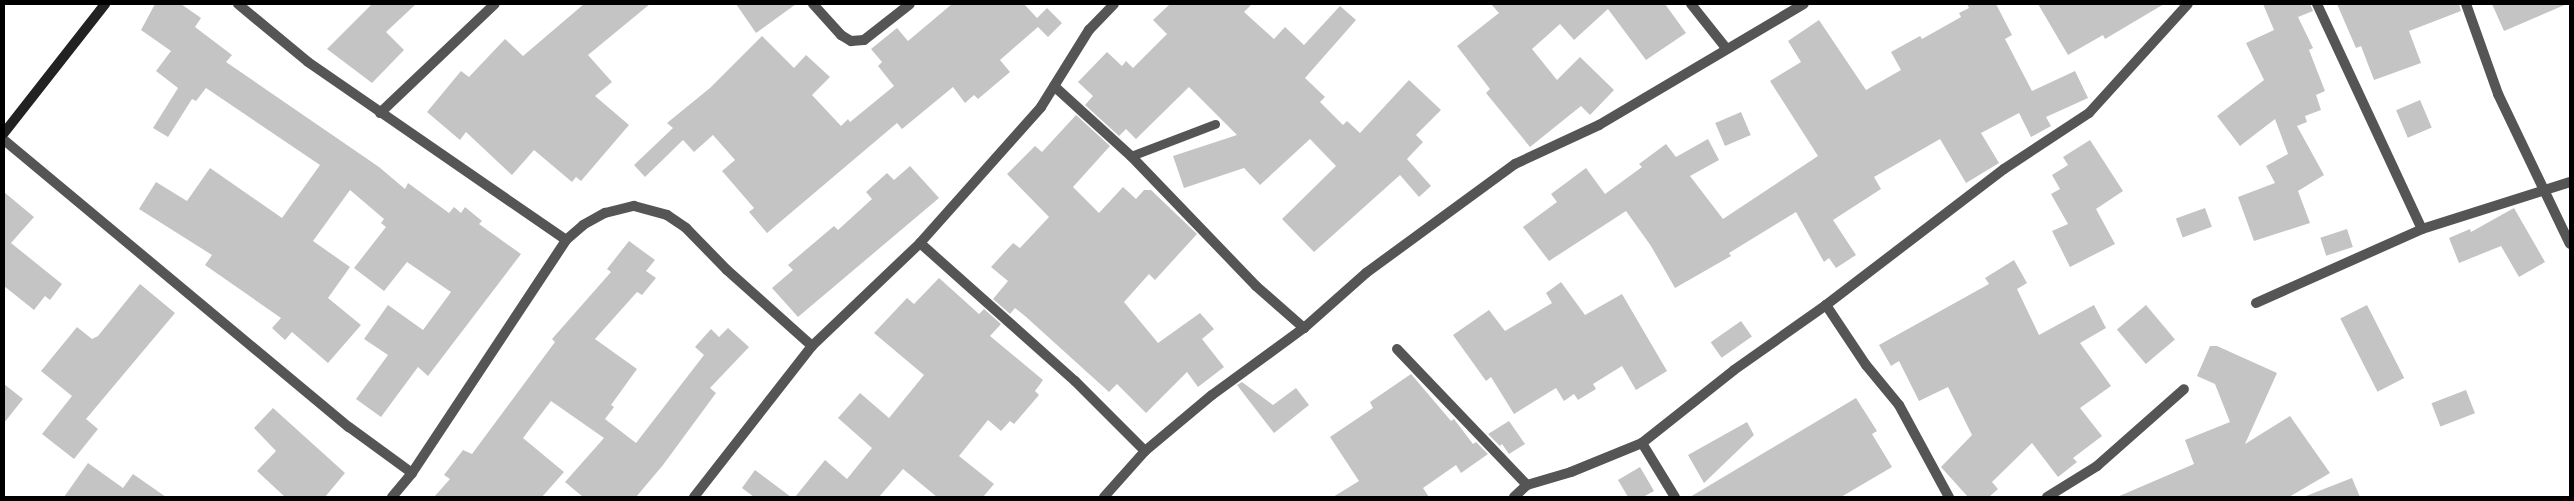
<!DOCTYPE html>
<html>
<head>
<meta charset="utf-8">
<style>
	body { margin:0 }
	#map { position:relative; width:2574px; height:501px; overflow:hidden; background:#fff; font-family:"Asap Condensed",sans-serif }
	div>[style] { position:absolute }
	.building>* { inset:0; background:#c4c4c4; transform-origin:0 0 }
	.lane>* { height:9px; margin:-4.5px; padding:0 4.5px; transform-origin:4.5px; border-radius:4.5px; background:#555 }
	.street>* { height:10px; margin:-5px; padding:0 5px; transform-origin:5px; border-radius:5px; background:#555 }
	.secondary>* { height:10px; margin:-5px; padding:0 5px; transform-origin:5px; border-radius:5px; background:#222 }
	span { translate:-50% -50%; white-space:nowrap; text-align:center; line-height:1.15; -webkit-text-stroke:4px #fff; paint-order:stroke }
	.frame { position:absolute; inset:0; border:5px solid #000; pointer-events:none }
</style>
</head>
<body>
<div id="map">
	<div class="building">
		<div style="clip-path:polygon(155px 4px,181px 4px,201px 18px,195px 27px,232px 55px,226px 62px,379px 167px,405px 189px,408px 183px,449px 213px,454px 207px,461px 213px,465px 207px,482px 221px,479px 224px,521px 254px,428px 376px,418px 367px,381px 417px,356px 399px,388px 355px,364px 339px,388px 305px,423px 330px,451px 292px,407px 262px,384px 291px,354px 268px,386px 227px,381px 223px,384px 219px,350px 190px,313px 241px,350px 267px,328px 298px,361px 325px,328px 363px,292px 332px,285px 340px,272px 328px,281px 318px,205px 265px,212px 255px,139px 209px,156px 182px,187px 201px,210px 168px,282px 218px,320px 165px,206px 88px,196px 101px,192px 99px,168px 137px,153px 128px,178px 88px,156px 71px,171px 51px,141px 30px)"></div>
		<div style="clip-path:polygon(372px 4px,416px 4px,386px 32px,404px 50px,372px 83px,327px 49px)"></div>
		<div style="clip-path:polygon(584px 4px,650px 4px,588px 55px,612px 82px,595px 96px,629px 125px,581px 181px,576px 177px,572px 182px,534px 150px,512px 175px,466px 132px,460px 140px,427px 112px,461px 71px,469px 77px,505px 39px,523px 56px)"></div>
		<div style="clip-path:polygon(736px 4px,796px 4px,756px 33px)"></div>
		<div style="clip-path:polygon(952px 4px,1024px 4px,1037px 18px,1047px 8px,1062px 23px,1048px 37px,1038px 27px,1000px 60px,1010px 72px,978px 99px,974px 95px,965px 103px,953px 87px,902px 129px,897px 123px,767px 233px,749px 212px,754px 208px,722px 171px,735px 160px,713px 135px,694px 152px,683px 140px,645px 177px,634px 165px,673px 128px,667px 123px,710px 88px,762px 36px,794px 68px,806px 55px,830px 77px,812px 95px,841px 126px,848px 119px,850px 122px,894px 86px,878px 66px,882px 62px,871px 49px,897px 28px,908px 41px)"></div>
		<div style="clip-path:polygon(1170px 4px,1252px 4px,1244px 12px,1274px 39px,1285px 27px,1304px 45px,1340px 6px,1356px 20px,1305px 78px,1325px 97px,1320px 102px,1343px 125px,1347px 121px,1360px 133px,1409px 80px,1441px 110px,1416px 135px,1423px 142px,1407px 159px,1431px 186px,1419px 197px,1400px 175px,1314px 252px,1282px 219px,1336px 166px,1310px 139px,1260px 185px,1244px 168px,1184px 188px,1173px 156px,1237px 135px,1189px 87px,1136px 139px,1126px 129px,1119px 136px,1085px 105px,1093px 96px,1078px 82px,1107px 52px,1122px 66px,1126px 61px,1133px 68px,1167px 34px,1153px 20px)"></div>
		<div style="clip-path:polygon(1491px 4px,1665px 4px,1686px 33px,1646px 60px,1608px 9px,1574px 40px,1560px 24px,1532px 49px,1557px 80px,1580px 57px,1614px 90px,1590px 115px,1581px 106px,1530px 147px,1486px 93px,1490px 89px,1457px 46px,1499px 13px)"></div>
		<div style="clip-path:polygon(1967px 4px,1996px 4px,2012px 35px,2005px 39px,2032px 91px,2075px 71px,2088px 98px,2046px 117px,2051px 126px,2031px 137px,2019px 113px,1981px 133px,1999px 163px,1966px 183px,1940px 139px,1874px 177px,1881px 189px,1833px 220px,1856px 255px,1836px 268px,1829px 258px,1824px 262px,1796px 212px,1729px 253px,1731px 256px,1675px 288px,1651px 246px,1626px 211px,1549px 261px,1523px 227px,1557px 202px,1551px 194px,1586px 168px,1605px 194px,1642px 167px,1639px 164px,1666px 144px,1676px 157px,1708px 139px,1719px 160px,1690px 176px,1723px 219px,1818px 156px,1770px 81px,1801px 62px,1788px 41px,1819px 20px,1866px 90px,1901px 70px,1891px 52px,1920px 36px,1922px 39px,1961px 17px,1959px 13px,1969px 8px)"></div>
		<div style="clip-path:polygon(2038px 4px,2164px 4px,2105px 39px,2103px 35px,2068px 55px)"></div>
		<div style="clip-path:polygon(2263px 4px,2310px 4px,2313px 11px,2298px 17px,2313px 48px,2309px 50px,2325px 91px,2316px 95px,2321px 110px,2305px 116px,2307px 122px,2297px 126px,2324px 175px,2298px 191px,2310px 223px,2254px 241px,2238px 197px,2275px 183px,2266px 166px,2288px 154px,2275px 119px,2240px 146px,2217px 116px,2264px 80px,2246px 43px,2274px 30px)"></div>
		<div style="clip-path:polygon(2337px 4px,2459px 4px,2461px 11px,2409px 31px,2421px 63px,2374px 80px,2361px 46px,2356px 48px)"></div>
		<div style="clip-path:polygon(2492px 4px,2567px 4px,2504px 31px)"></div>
		<div style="left:2420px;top:100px;width:30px;height:26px;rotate:67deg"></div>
		<div style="left:1741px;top:112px;width:25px;height:28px;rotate:67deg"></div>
		<div style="clip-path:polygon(1076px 115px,1110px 146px,1073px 187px,1099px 213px,1123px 187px,1136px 199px,1144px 190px,1151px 190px,1197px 234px,1155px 280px,1149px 274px,1124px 302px,1158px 343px,1200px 313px,1214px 329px,1202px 339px,1224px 367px,1198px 387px,1187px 372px,1146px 413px,1117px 384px,1109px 392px,1025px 316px,1015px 308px,1010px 314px,993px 299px,1008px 281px,991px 267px,1013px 243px,1020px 248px,1049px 217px,1007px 174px,1035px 146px,1042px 152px)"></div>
		<div style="clip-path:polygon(2090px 140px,2123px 191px,2096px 209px,2115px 244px,2070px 267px,2052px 231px,2068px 224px,2051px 194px,2060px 189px,2052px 175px,2068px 165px,2063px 157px)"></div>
		<div style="clip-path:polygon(910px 166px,939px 198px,798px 317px,772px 288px,793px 270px,788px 265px,834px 226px,838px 230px,872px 199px,866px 192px,887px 173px,894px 180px)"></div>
		<div style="clip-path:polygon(4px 192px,34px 217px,11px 243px,62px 284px,50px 300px,45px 296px,34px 310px,4px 286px)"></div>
		<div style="left:2205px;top:208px;width:20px;height:31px;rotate:70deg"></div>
		<div style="clip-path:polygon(2514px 208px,2545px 262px,2519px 277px,2501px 246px,2459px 263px,2449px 238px,2470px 229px,2471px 232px)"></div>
		<div style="left:2347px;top:229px;width:19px;height:28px;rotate:72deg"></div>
		<div style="clip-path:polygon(629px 241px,655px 260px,646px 271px,656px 278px,642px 295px,637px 292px,595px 339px,637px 369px,611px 405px,614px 407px,605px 419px,636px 443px,704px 355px,695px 347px,711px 329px,719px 337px,728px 328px,749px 347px,710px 388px,716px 393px,663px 465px,636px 497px,583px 497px,565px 482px,604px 438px,551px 401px,523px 438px,564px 472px,542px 497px,434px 497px,450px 479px,444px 475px,463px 450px,472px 454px,555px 342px,552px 339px,611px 272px,607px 269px)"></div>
		<div style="clip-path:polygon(2014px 260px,2027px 283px,2017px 289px,2039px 335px,2094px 305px,2106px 328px,2080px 343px,2111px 386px,2080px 408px,2102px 436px,2073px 458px,2077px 462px,2058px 477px,2032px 443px,1992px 482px,1998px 489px,1989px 497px,1968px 497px,1941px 467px,1972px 435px,1948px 387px,1919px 401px,1899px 361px,1891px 366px,1879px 345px,1989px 284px,1985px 278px)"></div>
		<div style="clip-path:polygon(939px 278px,979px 314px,984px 309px,1001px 324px,990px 336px,1043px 380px,1035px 391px,1039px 395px,1014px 424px,1010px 421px,1001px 431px,988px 420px,959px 456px,994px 484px,983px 497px,937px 497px,903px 469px,879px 497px,795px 497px,825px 460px,847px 479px,872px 448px,838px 418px,860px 393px,889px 418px,924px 375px,874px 333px,907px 298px,914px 304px)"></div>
		<div style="clip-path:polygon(1561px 282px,1585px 315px,1622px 294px,1667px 371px,1636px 390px,1622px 366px,1593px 384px,1596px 389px,1578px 400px,1574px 394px,1564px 401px,1556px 388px,1514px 414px,1491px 377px,1486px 381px,1453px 335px,1489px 310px,1505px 331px,1552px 303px,1546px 293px)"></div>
		<div style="clip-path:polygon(140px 284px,175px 313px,86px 419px,98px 429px,74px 459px,42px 434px,72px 396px,41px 371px,77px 327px,92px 339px,98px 336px)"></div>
		<div style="left:2146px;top:305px;width:45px;height:38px;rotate:50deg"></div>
		<div style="left:2367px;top:305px;width:82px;height:30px;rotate:63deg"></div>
		<div style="left:1741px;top:321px;width:19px;height:37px;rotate:55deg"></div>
		<div style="clip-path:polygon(2210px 346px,2217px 346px,2277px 373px,2245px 444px,2290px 416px,2330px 473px,2289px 497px,2117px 497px,2194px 464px,2185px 440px,2230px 422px,2215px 384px,2197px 376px)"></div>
		<div style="clip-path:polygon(1411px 374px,1451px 421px,1454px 419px,1473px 444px,1476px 442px,1488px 454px,1461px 473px,1456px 465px,1423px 488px,1429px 497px,1333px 497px,1359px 481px,1330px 437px,1373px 408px,1370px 402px)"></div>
		<div style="clip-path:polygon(1242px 382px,1273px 405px,1296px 388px,1309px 405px,1274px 433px,1237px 385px)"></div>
		<div style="clip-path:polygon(4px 384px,23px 399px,4px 423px)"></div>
		<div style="left:2466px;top:390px;width:25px;height:37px;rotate:69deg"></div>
		<div style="clip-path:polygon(1856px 398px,1877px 431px,1872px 434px,1892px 467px,1841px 497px,1690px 497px)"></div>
		<div style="clip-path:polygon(273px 408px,345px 473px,325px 497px,285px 497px,257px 471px,276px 451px,254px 428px)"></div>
		<div style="clip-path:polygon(1509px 421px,1525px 444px,1509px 454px,1502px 444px,1500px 446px,1488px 434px)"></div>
		<div style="clip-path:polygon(1747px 422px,1754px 435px,1704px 483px,1688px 455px)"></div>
		<div style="clip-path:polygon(88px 463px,123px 488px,133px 474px,166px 497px,64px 497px)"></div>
		<div style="clip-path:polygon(1640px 467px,1654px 491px,1643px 497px,1628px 497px,1618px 480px)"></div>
		<div style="clip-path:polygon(755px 470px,791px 497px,754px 497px,742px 488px)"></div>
		<div style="clip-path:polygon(2352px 478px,2360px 497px,2306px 497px,2306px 496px)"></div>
	</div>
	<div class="lane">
		<div style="left:1131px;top:156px;width:90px;rotate:-20.9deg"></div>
	</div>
	<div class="street">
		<div style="left:238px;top:4px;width:91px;rotate:39.6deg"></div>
		<div style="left:308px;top:62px;width:313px;rotate:34.6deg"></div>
		<div style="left:813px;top:4px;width:42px;rotate:47.9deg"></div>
		<div style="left:841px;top:35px;width:12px;rotate:31deg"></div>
		<div style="left:851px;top:41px;width:13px;rotate:-4deg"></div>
		<div style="left:864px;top:40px;width:58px;rotate:-38deg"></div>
		<div style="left:1691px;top:4px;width:56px;rotate:51.5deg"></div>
		<div style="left:2317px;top:4px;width:248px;rotate:65deg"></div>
		<div style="left:2466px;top:4px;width:96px;rotate:70.4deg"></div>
		<div style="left:2498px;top:94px;width:166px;rotate:64.4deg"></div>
		<div style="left:1054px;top:86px;width:104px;rotate:42.3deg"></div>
		<div style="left:1131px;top:156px;width:180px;rotate:46.1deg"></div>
		<div style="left:1256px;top:286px;width:64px;rotate:41.2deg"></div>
		<div style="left:380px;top:113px;width:158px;rotate:-43.5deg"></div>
		<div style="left:4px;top:140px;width:449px;rotate:39.8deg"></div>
		<div style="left:349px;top:427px;width:78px;rotate:36.1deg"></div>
		<div style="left:920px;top:243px;width:208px;rotate:41.7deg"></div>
		<div style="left:1075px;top:381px;width:99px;rotate:45deg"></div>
		<div style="left:2256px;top:303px;width:182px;rotate:-24deg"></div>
		<div style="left:2422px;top:229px;width:155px;rotate:-17.6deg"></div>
		<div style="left:1826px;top:305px;width:72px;rotate:56.3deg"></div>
		<div style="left:1866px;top:365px;width:52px;rotate:50.5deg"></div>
		<div style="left:1899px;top:405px;width:105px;rotate:61.5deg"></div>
		<div style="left:1397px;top:349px;width:188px;rotate:46.3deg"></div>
		<div style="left:1642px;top:443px;width:63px;rotate:58.6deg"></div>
		<div style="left:392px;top:497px;width:31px;rotate:-50deg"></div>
		<div style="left:412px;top:473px;width:279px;rotate:-56.5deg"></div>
		<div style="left:566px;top:240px;width:23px;rotate:-41deg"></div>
		<div style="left:583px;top:225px;width:25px;rotate:-29deg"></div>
		<div style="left:605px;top:213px;width:30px;rotate:-14deg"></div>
		<div style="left:634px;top:206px;width:34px;rotate:15deg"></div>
		<div style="left:667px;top:215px;width:23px;rotate:34deg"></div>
		<div style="left:686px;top:228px;width:59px;rotate:45.7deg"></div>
		<div style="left:727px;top:270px;width:114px;rotate:41.8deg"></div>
		<div style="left:694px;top:497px;width:192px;rotate:-52deg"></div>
		<div style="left:812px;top:346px;width:149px;rotate:-43.6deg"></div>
		<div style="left:920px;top:243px;width:182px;rotate:-48.3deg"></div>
		<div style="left:1041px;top:107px;width:91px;rotate:-58.1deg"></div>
		<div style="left:1089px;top:30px;width:36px;rotate:-46deg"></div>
		<div style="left:1104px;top:497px;width:62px;rotate:-48.3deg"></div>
		<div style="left:1145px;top:451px;width:87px;rotate:-39.9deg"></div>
		<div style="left:1212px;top:395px;width:114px;rotate:-36.1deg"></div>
		<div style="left:1304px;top:328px;width:83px;rotate:-41.6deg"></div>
		<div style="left:1366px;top:273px;width:185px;rotate:-36.2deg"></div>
		<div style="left:1515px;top:164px;width:93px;rotate:-24.9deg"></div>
		<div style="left:1599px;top:125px;width:238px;rotate:-30.6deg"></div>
		<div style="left:1514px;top:497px;width:18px;rotate:-43deg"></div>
		<div style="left:1527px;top:485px;width:46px;rotate:-16.5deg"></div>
		<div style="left:1571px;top:472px;width:77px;rotate:-22.2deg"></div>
		<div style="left:1642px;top:443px;width:117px;rotate:-38.4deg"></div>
		<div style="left:1734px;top:370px;width:113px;rotate:-35.2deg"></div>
		<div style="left:1826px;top:305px;width:224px;rotate:-37.4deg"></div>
		<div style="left:2004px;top:169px;width:102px;rotate:-33.4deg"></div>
		<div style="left:2089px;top:113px;width:147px;rotate:-47.8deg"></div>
		<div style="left:2047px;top:497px;width:59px;rotate:-31.8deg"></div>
		<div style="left:2097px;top:466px;width:116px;rotate:-41.5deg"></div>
	</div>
	<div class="secondary">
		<div style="left:4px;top:133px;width:164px;rotate:-51.9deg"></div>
	</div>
	<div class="frame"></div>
</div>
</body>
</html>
